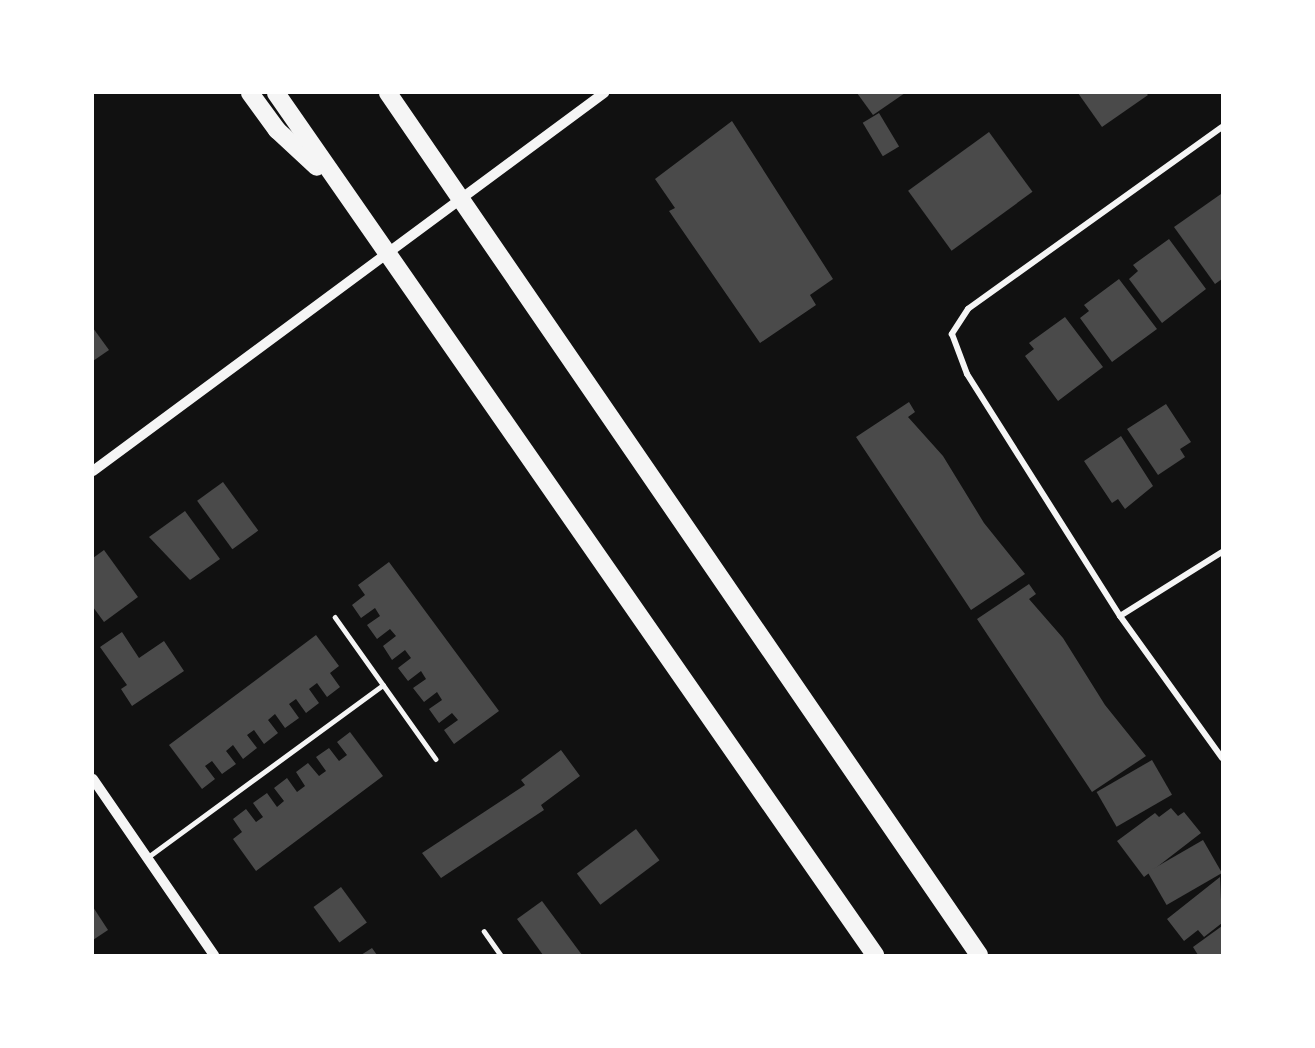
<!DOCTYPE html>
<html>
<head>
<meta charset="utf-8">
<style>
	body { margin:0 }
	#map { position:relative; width:1315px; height:1048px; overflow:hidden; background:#111; font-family:"Fira Sans Condensed",sans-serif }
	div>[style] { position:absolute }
	.building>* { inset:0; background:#4a4a4a; transform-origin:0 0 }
	.service>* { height:4.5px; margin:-2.25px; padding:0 2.25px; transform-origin:2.25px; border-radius:2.25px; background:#f5f5f5 }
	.minor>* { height:6px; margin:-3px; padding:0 3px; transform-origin:3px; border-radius:3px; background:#f5f5f5 }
	.tertiary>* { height:10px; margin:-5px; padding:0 5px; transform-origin:5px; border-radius:5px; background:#f5f5f5 }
	.motorway>* { height:18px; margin:-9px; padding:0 9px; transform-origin:9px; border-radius:9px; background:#f5f5f5 }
	span { translate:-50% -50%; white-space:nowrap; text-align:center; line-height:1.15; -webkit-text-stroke:6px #fff; paint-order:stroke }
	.frame { position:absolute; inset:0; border:94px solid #fff; pointer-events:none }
</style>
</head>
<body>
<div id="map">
	<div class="building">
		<div style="clip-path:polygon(857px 93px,905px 93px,873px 115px)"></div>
		<div style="clip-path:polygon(1078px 93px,1146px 93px,1148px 95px,1102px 127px)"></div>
		<div style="left:879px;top:113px;width:39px;height:19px;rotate:59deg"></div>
		<div style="clip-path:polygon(732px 121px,833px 279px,810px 295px,816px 305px,760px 343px,669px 211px,675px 208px,655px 179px)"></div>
		<div style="left:989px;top:132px;width:74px;height:100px;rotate:54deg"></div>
		<div style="clip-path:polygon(1221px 194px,1222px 279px,1215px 284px,1174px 227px)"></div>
		<div style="clip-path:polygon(1169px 239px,1206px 289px,1162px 323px,1129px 279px,1138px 271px,1133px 265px)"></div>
		<div style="clip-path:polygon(1119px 279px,1157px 329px,1112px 362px,1080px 318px,1089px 311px,1084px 305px)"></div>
		<div style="clip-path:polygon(1065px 317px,1103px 367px,1058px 401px,1025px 356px,1034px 349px,1029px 343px)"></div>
		<div style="clip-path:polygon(93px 328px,109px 350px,93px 361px)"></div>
		<div style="clip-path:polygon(909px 402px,915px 412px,908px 417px,943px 456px,984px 523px,1025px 574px,971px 610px,856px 437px)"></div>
		<div style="clip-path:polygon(1166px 404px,1191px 442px,1180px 449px,1185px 457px,1158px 475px,1127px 429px)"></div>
		<div style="clip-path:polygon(1121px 436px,1153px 486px,1125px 509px,1118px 499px,1112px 503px,1084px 461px)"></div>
		<div style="left:223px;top:482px;width:60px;height:32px;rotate:54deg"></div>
		<div style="clip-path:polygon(185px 511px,220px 559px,190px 580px,149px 537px)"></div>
		<div style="clip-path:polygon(104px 550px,138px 597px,104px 622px,93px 607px,93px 558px)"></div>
		<div style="clip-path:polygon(389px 562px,499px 711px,454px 744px,444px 730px,458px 720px,452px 713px,439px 723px,429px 709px,442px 700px,437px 692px,424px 702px,413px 688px,426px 679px,421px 671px,408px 681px,398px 668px,411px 658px,405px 650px,392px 660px,383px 646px,396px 636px,390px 629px,377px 639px,367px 625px,380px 616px,375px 608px,361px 618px,352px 605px,365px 595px,358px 585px)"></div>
		<div style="clip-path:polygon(1029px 584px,1036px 594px,1029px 599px,1063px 638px,1105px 705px,1146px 756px,1092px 792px,977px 619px)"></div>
		<div style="clip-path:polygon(122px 632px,139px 658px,164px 641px,184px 671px,132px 706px,121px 689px,127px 685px,100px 647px)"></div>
		<div style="clip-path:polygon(316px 635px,339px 666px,330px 673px,340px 687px,327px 697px,317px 683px,309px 689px,319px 703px,306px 713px,296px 699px,289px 704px,299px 718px,285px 728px,275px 714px,268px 720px,278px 733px,264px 744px,254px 730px,247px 735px,257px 748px,243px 759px,233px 745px,226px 751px,236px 764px,222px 774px,212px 761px,205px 766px,215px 779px,202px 789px,169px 745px)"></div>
		<div style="clip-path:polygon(350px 732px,383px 776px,256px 871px,233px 839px,242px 832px,233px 819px,246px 809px,256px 822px,263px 817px,253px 803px,267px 793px,277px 807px,284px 801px,274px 788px,287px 778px,297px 792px,305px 786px,296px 772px,308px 763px,319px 776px,326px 771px,316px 757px,329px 748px,339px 761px,347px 755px,337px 742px)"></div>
		<div style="clip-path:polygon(561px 750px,580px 776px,541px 805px,544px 810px,441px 878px,422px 853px,525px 785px,521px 780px)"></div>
		<div style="left:1152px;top:760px;width:40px;height:64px;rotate:60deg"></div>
		<div style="clip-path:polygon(1171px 808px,1178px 816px,1184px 812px,1201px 833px,1144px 877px,1117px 841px,1155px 813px,1159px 817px)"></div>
		<div style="left:636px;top:829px;width:39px;height:74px;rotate:53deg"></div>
		<div style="left:1203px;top:840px;width:38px;height:64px;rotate:60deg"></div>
		<div style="clip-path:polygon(1220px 877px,1222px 923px,1204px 937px,1198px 930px,1184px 941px,1167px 919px)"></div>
		<div style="left:341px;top:887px;width:44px;height:34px;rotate:54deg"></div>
		<div style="clip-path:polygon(542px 901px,582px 955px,543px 955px,517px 919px)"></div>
		<div style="clip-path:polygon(93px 907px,108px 930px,93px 940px)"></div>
		<div style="clip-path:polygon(1222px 926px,1222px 955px,1198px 955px,1193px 947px)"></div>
		<div style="clip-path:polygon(372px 948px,377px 955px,361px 955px)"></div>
	</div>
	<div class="service">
		<div style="left:335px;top:617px;width:174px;rotate:54.6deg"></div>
		<div style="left:148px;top:857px;width:291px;rotate:-36.2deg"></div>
		<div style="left:484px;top:931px;width:29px;rotate:55deg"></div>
	</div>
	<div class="minor">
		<div style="left:1222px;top:127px;width:312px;rotate:144.4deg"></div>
		<div style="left:968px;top:309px;width:30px;rotate:123deg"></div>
		<div style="left:952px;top:334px;width:43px;rotate:69.4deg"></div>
		<div style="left:967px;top:374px;width:286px;rotate:57.7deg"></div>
		<div style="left:1120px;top:616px;width:175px;rotate:54.3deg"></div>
		<div style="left:1120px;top:616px;width:120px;rotate:-32.1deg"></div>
	</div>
	<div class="tertiary">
		<div style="left:93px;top:471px;width:636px;rotate:-36.49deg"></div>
		<div style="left:93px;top:779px;width:214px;rotate:55.5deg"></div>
	</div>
	<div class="motorway">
		<div style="left:250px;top:93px;width:46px;rotate:53.9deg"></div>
		<div style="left:277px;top:130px;width:54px;rotate:42.8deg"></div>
		<div style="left:276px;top:93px;width:1050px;rotate:55.2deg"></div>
		<div style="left:388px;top:93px;width:1045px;rotate:55.56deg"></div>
	</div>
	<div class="frame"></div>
</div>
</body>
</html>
